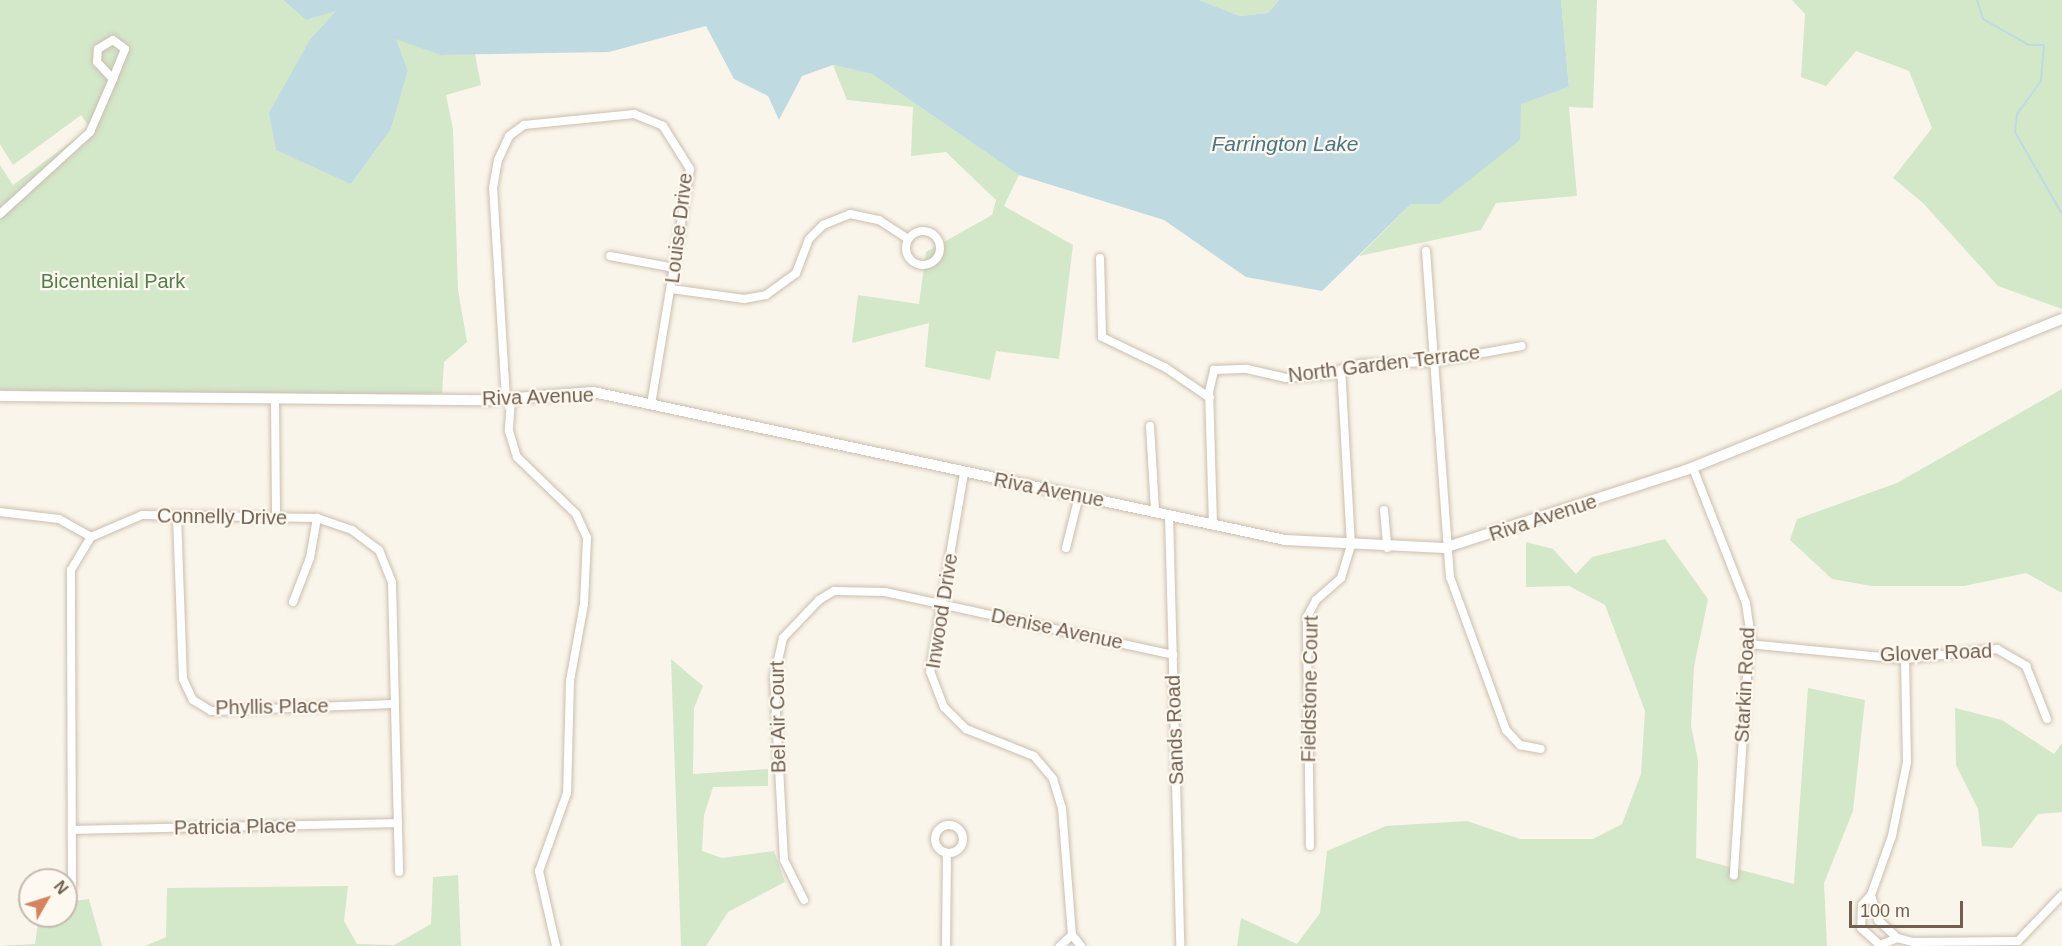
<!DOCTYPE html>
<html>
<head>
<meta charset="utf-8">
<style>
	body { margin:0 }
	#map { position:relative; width:2062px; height:946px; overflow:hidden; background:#faf5ea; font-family:Arial,sans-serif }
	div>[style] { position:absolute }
	.green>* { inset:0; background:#d3e7c9 }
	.water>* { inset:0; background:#c0dae2 }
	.stream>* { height:2px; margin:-1px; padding:0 1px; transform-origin:1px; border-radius:1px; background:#c0dae2 }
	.roads { filter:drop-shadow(0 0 2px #cbbeb1) drop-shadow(0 0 2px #cbbeb1) }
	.street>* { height:8px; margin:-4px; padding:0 4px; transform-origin:4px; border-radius:4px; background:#fff }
	.street>.ring { margin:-4px; padding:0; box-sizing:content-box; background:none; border:8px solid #fff; border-radius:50% }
	.secondary>* { height:10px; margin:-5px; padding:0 5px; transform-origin:5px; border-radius:5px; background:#fff }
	span { translate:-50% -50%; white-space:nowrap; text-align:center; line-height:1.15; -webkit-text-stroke:4.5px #fdf9f0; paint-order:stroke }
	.street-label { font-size:20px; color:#725f50 }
	.park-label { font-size:20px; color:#567c4c }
	.water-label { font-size:21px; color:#4c7583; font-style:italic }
	.north { position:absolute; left:18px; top:868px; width:60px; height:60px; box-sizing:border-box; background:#fdf9f0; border:2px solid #c5bbb0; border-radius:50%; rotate:51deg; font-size:16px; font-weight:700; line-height:24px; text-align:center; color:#725f50 }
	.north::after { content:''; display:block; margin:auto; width:21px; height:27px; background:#d6825d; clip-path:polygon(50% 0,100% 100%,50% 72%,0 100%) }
	.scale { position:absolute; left:1849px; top:901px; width:114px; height:27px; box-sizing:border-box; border:3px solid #725f50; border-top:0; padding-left:8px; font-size:18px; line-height:21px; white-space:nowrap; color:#725f50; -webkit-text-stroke:4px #fdf9f0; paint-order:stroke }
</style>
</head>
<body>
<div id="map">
	<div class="green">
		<div style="clip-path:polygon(0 0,283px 0,306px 20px,337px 10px,311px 38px,351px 184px,391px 129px,408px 71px,395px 38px,440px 55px,475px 54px,481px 85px,446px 95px,453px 129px,458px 290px,467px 342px,444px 362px,442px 393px,274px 400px,0 390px,0 165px,13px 185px,90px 128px,81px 115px,13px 165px,0 144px)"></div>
		<div style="clip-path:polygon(1199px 0,1279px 0,1268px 13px,1240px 16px)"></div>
		<div style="clip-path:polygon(1561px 0,1597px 0,1593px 108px,1569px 107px,1577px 196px,1496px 203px,1481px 230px,1359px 256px,1411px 204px,1439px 204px,1520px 104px,1569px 87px)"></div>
		<div style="clip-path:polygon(1792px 0,2062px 0,2062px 309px,1998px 286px,1923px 203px,1893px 178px,1932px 128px,1909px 71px,1856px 51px,1826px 86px,1801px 77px,1805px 14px)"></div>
		<div style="clip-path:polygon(833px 65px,872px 74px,1019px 175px,1004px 206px,1073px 245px,1059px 359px,996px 351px,990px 380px,925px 367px,929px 323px,852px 343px,858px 295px,919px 304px,926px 252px,992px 215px,996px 200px,946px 152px,911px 156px,913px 107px,847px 100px)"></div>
		<div style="clip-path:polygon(2062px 389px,2062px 593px,2026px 573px,1964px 586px,1872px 586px,1832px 579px,1790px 540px,1797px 519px,1897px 483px)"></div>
		<div style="clip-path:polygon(1665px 539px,1708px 599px,1694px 667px,1691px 726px,1698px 760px,1696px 858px,1794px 884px,1808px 688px,1865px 700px,1853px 811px,1824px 883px,1827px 946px,1237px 946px,1241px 918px,1297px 944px,1320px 913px,1327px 851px,1386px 826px,1467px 821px,1520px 839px,1593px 839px,1622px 824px,1641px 774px,1645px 711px,1605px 605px,1569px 586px,1526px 587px,1526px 542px,1553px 549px,1576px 574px,1592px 557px)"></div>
		<div style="clip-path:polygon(671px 659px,703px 686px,694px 708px,693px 774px,768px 769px,768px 786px,713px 787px,704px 815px,702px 851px,722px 858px,774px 851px,785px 882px,728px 912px,706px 946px,681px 946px)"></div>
		<div style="clip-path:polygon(1955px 708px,2002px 720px,2054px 754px,2062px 743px,2062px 812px,2038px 814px,2012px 848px,1982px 846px,1978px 809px,1956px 765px)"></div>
		<div style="clip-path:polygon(458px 875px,461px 946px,145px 946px,166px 937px,167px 888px,348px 886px,344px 921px,357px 944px,394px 945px,431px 924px,433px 877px)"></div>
		<div style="clip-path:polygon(89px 899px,102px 946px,0 946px,35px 944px,39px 916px,66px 916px,66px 902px)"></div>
	</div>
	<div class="water">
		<div style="clip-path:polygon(283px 0,1199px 0,1240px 16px,1268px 13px,1279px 0,1561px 0,1569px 87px,1521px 104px,1520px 140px,1439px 204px,1411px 204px,1322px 291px,1246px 277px,1164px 220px,1019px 175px,872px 74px,833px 65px,802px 76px,779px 120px,768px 96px,734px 79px,706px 26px,609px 52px,440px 55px,396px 39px,408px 71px,391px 129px,351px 184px,276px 150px,269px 113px,311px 38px,336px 11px,306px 20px)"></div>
	</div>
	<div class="stream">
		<div style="left:1977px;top:0;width:20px;rotate:72deg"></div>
		<div style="left:1983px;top:19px;width:53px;rotate:29.5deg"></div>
		<div style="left:2029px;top:45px;width:15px"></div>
		<div style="left:2044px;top:45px;width:36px;rotate:95deg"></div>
		<div style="left:2041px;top:81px;width:41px;rotate:126deg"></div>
		<div style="left:2017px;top:114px;width:18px;rotate:96deg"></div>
		<div style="left:2015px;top:132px;width:95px;rotate:60.2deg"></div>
	</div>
	<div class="roads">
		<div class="street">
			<div style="left:113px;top:40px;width:15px;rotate:37deg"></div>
			<div style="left:125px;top:49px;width:32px;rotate:112deg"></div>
			<div style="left:113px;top:79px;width:23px;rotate:-133deg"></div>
			<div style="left:97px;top:62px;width:13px;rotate:-86deg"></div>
			<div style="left:98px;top:49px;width:17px;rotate:-31deg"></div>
			<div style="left:0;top:214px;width:122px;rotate:-42.3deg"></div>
			<div style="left:90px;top:132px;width:58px;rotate:-66.5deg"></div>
			<div class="ring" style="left:906px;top:231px;width:26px;height:26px"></div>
			<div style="left:1426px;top:251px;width:327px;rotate:85.8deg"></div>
			<div style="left:1450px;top:577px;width:163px;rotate:69.9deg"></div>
			<div style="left:1506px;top:730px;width:21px;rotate:47deg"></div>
			<div style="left:1520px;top:745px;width:21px;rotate:11deg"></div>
			<div style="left:610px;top:256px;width:66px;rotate:10.5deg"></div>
			<div style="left:1100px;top:258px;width:79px;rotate:88.5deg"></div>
			<div style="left:1102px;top:337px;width:71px;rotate:25.8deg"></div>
			<div style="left:1166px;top:368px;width:53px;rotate:34.3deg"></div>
			<div style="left:671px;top:289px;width:74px;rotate:7.8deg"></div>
			<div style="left:744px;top:299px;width:22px;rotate:-10deg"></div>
			<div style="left:766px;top:295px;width:37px;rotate:-36deg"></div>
			<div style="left:796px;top:273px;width:36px;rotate:-69deg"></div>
			<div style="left:809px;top:239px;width:20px;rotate:-45deg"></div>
			<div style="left:823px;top:225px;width:29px;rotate:-22deg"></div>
			<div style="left:850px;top:214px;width:30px;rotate:12deg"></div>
			<div style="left:879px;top:220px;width:35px;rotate:33deg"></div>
			<div style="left:275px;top:398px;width:119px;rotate:89.5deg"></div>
			<div style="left:506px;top:399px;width:211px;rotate:-93.5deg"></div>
			<div style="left:493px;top:188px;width:28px;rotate:-80deg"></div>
			<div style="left:498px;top:160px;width:26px;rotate:-65deg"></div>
			<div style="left:509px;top:136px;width:19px;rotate:-36deg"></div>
			<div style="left:524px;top:125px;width:111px;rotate:-5.7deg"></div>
			<div style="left:634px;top:114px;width:31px;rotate:22deg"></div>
			<div style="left:663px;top:126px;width:51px;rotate:57.9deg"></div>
			<div style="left:690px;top:169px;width:239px;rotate:99.4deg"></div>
			<div style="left:511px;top:399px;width:32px;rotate:94deg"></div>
			<div style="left:509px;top:431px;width:27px;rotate:73deg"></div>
			<div style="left:517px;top:457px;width:82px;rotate:44deg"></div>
			<div style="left:576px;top:514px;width:26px;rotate:65deg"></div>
			<div style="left:587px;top:538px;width:66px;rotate:92.6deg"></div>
			<div style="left:584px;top:604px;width:78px;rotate:100.3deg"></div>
			<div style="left:570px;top:681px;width:112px;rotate:91.5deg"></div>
			<div style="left:567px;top:793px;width:83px;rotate:109.7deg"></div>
			<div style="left:539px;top:871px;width:77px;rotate:77.2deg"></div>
			<div style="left:1150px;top:426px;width:85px;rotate:86.6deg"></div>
			<div style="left:1693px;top:468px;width:145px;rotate:68.6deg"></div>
			<div style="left:1746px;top:603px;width:28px;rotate:82deg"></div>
			<div style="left:1750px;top:631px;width:245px;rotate:93.8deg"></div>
			<div style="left:964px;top:473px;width:201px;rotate:99.7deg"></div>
			<div style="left:930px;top:671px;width:39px;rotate:69deg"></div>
			<div style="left:944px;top:707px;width:31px;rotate:45deg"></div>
			<div style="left:966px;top:729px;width:73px;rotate:21.7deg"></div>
			<div style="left:1034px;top:756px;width:30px;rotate:50deg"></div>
			<div style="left:1053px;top:779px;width:30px;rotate:73deg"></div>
			<div style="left:1062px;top:808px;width:127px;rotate:85.5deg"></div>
			<div style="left:1384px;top:510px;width:38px;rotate:85deg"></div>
			<div style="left:0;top:512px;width:59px;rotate:6.8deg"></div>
			<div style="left:59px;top:519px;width:37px;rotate:29deg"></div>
			<div style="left:1169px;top:514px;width:432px;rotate:88.5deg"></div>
			<div style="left:177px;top:516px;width:163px;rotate:87.9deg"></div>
			<div style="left:183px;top:679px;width:23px;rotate:65deg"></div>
			<div style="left:193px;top:700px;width:21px;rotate:31deg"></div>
			<div style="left:211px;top:711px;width:184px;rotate:-2.2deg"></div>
			<div style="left:1213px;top:524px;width:132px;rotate:-91.7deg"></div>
			<div style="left:1209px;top:392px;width:23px;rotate:-77deg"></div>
			<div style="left:1214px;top:370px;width:33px;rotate:-2deg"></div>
			<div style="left:1247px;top:369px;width:40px;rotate:13deg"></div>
			<div style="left:1286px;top:378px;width:48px;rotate:-4.8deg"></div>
			<div style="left:1334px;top:374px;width:28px;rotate:-21deg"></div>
			<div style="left:1360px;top:364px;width:73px;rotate:-1.6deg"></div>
			<div style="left:1433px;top:362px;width:90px;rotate:-10.2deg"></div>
			<div style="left:1066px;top:548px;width:54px;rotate:-76deg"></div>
			<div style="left:293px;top:602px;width:47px;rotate:-68.9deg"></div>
			<div style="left:310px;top:558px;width:41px;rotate:-80.1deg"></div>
			<div style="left:1748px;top:644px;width:158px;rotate:5.5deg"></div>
			<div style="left:1905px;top:659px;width:93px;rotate:-6.2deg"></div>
			<div style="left:1997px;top:649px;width:34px;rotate:30deg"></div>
			<div style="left:2026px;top:666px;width:57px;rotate:68.4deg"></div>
			<div style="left:1905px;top:659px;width:103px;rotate:88.9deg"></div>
			<div style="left:1907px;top:762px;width:76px;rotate:101.5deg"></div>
			<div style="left:1892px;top:836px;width:63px;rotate:109.6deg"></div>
			<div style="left:1871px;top:895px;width:26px;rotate:74deg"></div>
			<div style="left:1878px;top:920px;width:26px;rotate:43deg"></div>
			<div style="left:1897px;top:938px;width:16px;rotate:14deg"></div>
			<div style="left:1913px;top:942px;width:105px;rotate:-0.5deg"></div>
			<div style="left:2018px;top:941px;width:64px;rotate:-46.3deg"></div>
			<div class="ring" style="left:935px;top:825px;width:20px;height:20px"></div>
			<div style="left:72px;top:830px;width:326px;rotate:-1.2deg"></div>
			<div style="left:1310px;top:846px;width:229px;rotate:-90.8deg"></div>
			<div style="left:1307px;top:617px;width:19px;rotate:-62deg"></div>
			<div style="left:1316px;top:600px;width:33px;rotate:-41deg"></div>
			<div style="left:1341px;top:578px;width:34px;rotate:-73deg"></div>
			<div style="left:1351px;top:546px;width:177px;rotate:-93.2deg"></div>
			<div style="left:72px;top:886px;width:316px;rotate:-90.2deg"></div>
			<div style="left:71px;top:570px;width:39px;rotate:-59deg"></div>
			<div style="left:91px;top:537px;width:56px;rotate:-23.3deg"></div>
			<div style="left:142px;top:515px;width:175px;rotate:1deg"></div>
			<div style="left:317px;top:518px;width:37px;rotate:19deg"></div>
			<div style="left:352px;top:530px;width:34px;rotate:37deg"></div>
			<div style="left:379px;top:550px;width:35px;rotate:68deg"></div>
			<div style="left:392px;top:583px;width:289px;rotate:88.6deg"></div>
			<div style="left:1871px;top:895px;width:13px;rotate:132deg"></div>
			<div style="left:1862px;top:905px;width:23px;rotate:92deg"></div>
			<div style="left:1861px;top:928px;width:25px;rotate:42deg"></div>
			<div style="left:1880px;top:945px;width:18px;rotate:-22deg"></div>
			<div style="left:804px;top:900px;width:45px;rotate:-116.6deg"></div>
			<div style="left:784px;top:860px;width:182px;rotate:-93.1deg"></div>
			<div style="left:774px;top:678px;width:41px;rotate:-77.3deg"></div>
			<div style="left:783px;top:638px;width:52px;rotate:-46.5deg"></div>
			<div style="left:819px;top:600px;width:17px;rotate:-31deg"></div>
			<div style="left:834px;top:591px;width:51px;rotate:1.1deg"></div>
			<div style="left:885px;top:592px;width:295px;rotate:12.3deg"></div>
			<div style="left:1072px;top:935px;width:14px;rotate:51deg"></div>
			<div style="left:946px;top:946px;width:93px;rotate:-89.4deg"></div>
			<div style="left:1060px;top:946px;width:16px;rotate:-43deg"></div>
		</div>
		<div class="secondary">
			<div style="left:0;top:396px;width:491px;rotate:0.5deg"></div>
			<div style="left:491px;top:400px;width:102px;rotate:-4.5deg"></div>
			<div style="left:593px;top:392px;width:708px;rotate:12.07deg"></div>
			<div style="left:1285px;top:540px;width:159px;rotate:2.9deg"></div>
			<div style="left:1444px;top:548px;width:254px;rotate:-17.9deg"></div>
			<div style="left:1686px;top:470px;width:405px;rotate:-21.9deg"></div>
		</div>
	</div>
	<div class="street-label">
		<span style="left:679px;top:228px;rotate:-83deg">Louise Drive</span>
		<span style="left:1384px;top:364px;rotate:-7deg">North Garden Terrace</span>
		<span style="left:538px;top:397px;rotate:-2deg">Riva Avenue</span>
		<span style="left:1049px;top:490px;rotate:11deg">Riva Avenue</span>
		<span style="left:222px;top:517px;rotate:1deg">Connelly Drive</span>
		<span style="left:1543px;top:518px;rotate:-18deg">Riva Avenue</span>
		<span style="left:942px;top:611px;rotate:-81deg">Inwood Drive</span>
		<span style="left:1057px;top:629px;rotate:12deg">Denise Avenue</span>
		<span style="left:1936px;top:653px;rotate:-2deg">Glover Road</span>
		<span style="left:1745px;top:685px;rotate:-87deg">Starkin Road</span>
		<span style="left:1310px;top:689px;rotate:-89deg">Fieldstone Court</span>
		<span style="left:272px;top:707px;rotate:-1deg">Phyllis Place</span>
		<span style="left:778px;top:717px;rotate:-91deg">Bel Air Court</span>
		<span style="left:1175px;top:730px;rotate:-92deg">Sands Road</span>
		<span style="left:235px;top:827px;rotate:-1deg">Patricia Place</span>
	</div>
	<div class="park-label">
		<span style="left:113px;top:281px">Bicentenial Park</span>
	</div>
	<div class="water-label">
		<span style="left:1285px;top:144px">Farrington Lake</span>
	</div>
	<div class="north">N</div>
	<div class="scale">100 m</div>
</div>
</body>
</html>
